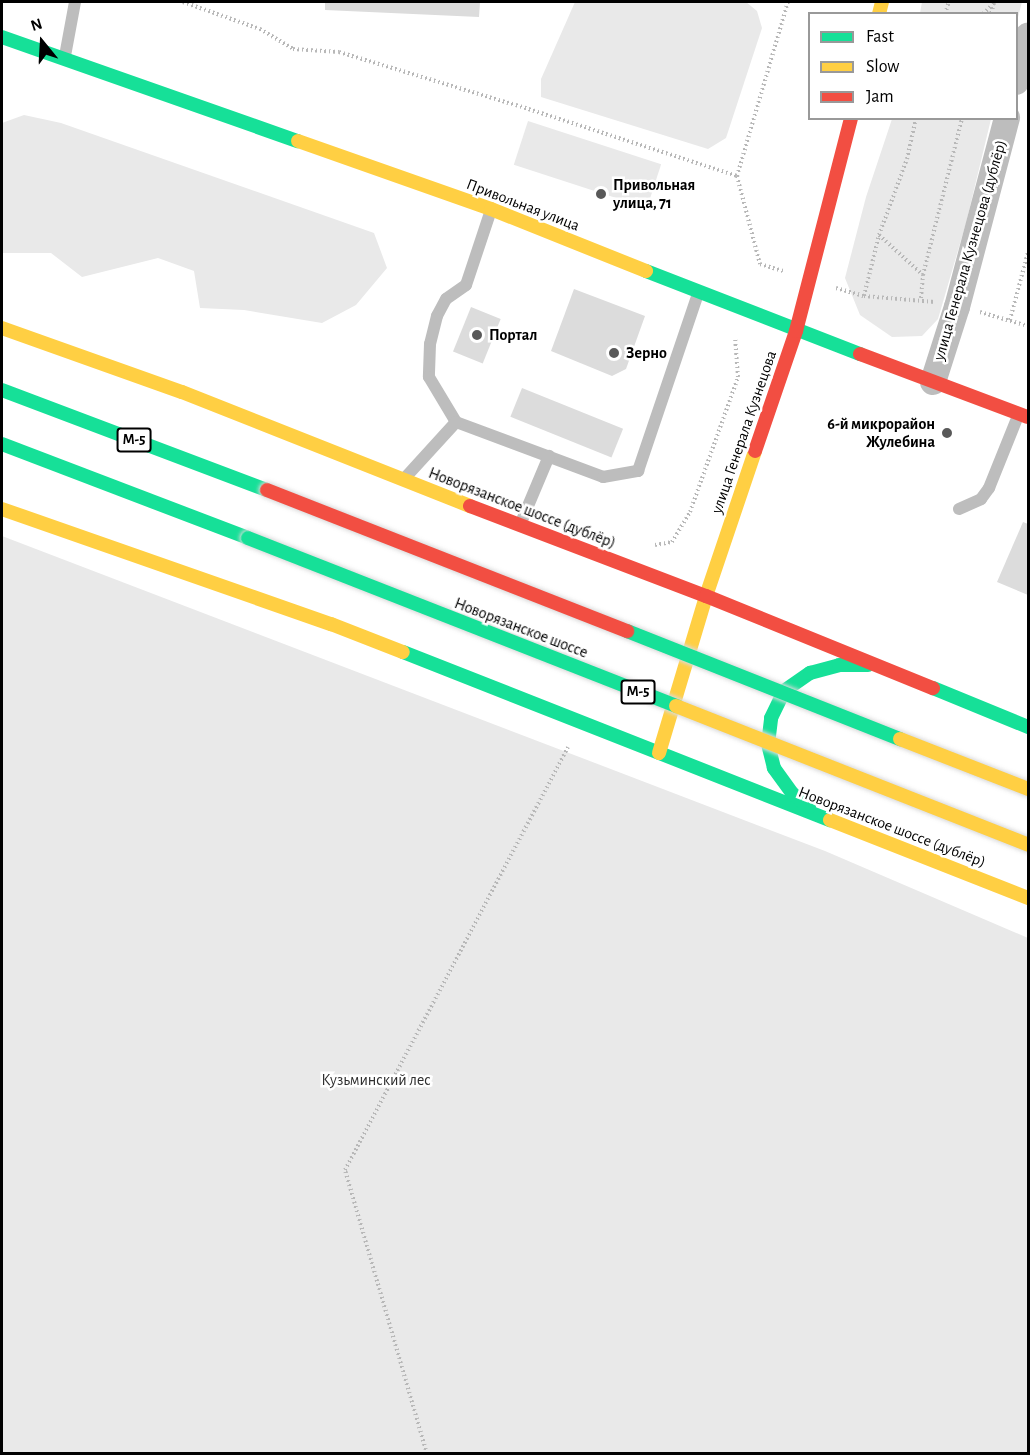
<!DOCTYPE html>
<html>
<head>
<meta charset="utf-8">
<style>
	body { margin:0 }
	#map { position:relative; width:1030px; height:1455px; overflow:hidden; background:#fff; font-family:"Alegreya Sans",sans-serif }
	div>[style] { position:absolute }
	.green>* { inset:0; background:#e9e9e9; transform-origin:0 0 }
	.building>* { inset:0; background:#dcdcdc; transform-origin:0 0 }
	.path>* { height:4px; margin-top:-2px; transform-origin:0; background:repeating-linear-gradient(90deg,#b8b8b8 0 1.5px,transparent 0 4.5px) }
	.lane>* { height:12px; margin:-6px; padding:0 6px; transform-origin:6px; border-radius:6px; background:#bdbdbd }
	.street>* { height:26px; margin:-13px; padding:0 13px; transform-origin:13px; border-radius:13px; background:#bdbdbd }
	.fast>* { height:14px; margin:-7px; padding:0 7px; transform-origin:7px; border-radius:7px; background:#16e098 }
	.slow>* { height:14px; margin:-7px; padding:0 7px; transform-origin:7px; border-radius:7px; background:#ffcf43 }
	.jam>* { height:14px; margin:-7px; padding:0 7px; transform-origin:7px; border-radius:7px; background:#f24e42 }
	.bridges { filter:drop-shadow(0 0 2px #dbdbdb) drop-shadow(0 0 2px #dbdbdb) }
	.fast-bridge>* { height:14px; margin:-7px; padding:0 7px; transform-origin:7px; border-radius:7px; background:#16e098 }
	.slow-bridge>* { height:14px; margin:-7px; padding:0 7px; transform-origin:7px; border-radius:7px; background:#ffcf43 }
	.jam-bridge>* { height:14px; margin:-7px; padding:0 7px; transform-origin:7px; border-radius:7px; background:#f24e42 }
	.dots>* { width:16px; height:16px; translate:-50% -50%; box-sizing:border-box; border:3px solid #fff; border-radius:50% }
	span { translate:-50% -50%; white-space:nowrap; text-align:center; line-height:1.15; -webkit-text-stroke:5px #fff; paint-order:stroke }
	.shield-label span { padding:2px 4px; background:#fff; border:2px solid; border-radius:4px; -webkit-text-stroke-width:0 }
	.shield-label { font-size:15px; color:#000; font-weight:700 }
	.poi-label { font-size:16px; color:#000; font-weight:700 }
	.left { translate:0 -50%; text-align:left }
	.right { translate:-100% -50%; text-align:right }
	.street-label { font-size:16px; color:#000 }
	.park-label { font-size:16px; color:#2e2e2e }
	.frame { position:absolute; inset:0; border:3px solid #000; pointer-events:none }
	.legend { position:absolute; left:808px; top:12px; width:210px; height:108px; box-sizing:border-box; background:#fff; border:2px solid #999; margin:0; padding:8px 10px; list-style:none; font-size:18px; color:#000 }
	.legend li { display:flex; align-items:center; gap:12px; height:30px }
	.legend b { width:30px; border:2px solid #999 }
	.north { position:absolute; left:12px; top:12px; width:60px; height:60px; -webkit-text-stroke:4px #fff; paint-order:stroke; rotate:342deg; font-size:16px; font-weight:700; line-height:24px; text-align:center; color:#000 }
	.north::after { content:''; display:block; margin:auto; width:21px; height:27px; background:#000; clip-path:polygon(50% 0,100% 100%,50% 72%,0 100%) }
</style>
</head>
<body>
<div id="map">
	<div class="green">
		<div style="clip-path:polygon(575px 2px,746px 2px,757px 11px,762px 28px,726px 138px,708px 149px,541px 97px,541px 79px)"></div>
		<div style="clip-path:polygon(922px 2px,1022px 2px,1017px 21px,1016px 14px,920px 13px)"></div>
		<div style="clip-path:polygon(24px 115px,61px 123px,374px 233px,387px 268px,356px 305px,322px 323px,244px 310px,200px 308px,194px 271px,158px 258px,82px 277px,51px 253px,2px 253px,2px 123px)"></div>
		<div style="clip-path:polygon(892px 119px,991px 119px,966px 223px,938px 319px,922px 336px,892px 337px,860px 315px,845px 278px,866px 197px)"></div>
		<div style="left:528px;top:121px;width:140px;height:46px;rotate:18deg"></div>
		<div style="clip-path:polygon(2px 536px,825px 851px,1028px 938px,1028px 1453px,2px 1453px)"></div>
	</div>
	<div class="building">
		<div style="clip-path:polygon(325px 2px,480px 2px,479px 17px,325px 10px)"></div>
		<div style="clip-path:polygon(574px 289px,645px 316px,626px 369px,612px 376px,551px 351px)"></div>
		<div style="left:471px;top:307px;width:32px;height:48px;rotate:22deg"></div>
		<div style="left:522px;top:388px;width:109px;height:31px;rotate:22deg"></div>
		<div style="clip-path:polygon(1023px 522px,1028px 524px,1028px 595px,997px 582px)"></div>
	</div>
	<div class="path">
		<div style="left:183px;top:2px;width:82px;rotate:19.3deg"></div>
		<div style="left:260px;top:29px;width:39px;rotate:31deg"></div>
		<div style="left:293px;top:49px;width:46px;rotate:3.7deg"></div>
		<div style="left:339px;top:52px;width:185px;rotate:16.7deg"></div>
		<div style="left:516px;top:105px;width:232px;rotate:17.8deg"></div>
		<div style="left:737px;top:176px;width:91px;rotate:75.4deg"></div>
		<div style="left:760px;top:264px;width:24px;rotate:17deg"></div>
		<div style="left:945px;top:14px;width:13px;rotate:-72deg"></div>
		<div style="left:983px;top:14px;width:16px;rotate:-45deg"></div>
		<div style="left:994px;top:3px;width:11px;rotate:105deg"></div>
		<div style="left:737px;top:176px;width:181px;rotate:-73.7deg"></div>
		<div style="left:879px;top:235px;width:59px;rotate:42.3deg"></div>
		<div style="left:836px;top:288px;width:29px;rotate:16deg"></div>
		<div style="left:864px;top:296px;width:71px;rotate:4.8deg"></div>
		<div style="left:864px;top:296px;width:63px;rotate:-76.2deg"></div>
		<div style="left:879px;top:235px;width:81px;rotate:-69.8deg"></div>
		<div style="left:907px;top:159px;width:42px;rotate:-77.6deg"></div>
		<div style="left:921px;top:298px;width:23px;rotate:-85deg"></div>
		<div style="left:923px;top:275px;width:162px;rotate:-76deg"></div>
		<div style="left:980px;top:312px;width:50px;rotate:16.3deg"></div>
		<div style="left:1010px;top:320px;width:70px;rotate:-75.2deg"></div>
		<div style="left:655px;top:545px;width:17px;rotate:-10deg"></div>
		<div style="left:672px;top:542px;width:35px;rotate:-59deg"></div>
		<div style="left:690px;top:512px;width:143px;rotate:-70.4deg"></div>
		<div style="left:738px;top:377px;width:40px;rotate:-94.3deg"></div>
		<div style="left:427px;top:1454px;width:296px;rotate:-106.1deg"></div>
		<div style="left:345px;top:1170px;width:478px;rotate:-62.2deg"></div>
	</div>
	<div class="lane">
		<div style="left:65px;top:56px;width:55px;rotate:-79.5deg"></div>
		<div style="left:491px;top:210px;width:79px;rotate:108.4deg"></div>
		<div style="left:466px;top:285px;width:24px;rotate:145deg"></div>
		<div style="left:446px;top:299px;width:19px;rotate:118deg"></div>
		<div style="left:437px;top:316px;width:29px;rotate:104deg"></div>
		<div style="left:430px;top:344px;width:33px;rotate:92deg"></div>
		<div style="left:429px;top:377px;width:52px;rotate:59deg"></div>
		<div style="left:456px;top:422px;width:157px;rotate:20.5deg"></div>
		<div style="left:603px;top:477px;width:36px;rotate:-10deg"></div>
		<div style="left:638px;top:471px;width:187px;rotate:-71.3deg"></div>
		<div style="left:404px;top:479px;width:77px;rotate:-47.6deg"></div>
		<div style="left:959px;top:509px;width:24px;rotate:-24deg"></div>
		<div style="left:981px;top:499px;width:14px;rotate:-54deg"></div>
		<div style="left:989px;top:488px;width:78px;rotate:-68.1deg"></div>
		<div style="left:520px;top:525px;width:75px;rotate:-67.2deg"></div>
	</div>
	<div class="street">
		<div style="left:1016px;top:82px;width:48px;rotate:-75.4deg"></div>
		<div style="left:933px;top:382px;width:79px;rotate:-72.3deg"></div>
		<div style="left:957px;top:307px;width:196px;rotate:-75.2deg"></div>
	</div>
	<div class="fast">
		<div style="left:2px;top:37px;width:314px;rotate:19.4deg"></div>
		<div style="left:646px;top:271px;width:230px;rotate:21.2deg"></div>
		<div style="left:2px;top:390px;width:283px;rotate:20.7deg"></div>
		<div style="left:2px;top:444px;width:263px;rotate:20.9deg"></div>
		<div style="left:403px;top:652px;width:459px;rotate:21.5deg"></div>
		<div style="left:933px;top:688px;width:103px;rotate:22.3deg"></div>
		<div style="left:809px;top:807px;width:22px;rotate:-141deg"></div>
		<div style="left:792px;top:793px;width:31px;rotate:-126deg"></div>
		<div style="left:774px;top:768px;width:25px;rotate:-104deg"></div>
		<div style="left:768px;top:744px;width:26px;rotate:-83deg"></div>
		<div style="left:771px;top:718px;width:30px;rotate:-64deg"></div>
		<div style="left:784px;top:691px;width:32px;rotate:-35deg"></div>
		<div style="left:810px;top:673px;width:30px;rotate:-15deg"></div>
		<div style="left:839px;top:665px;width:29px"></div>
	</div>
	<div class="slow">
		<div style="left:879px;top:14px;width:12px;rotate:-76deg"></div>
		<div style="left:298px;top:141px;width:205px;rotate:19.4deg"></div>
		<div style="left:491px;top:209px;width:167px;rotate:21.8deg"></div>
		<div style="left:2px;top:328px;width:191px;rotate:19.6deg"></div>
		<div style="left:182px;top:392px;width:310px;rotate:21.6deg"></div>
		<div style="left:2px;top:509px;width:349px;rotate:19.3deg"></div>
		<div style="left:331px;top:624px;width:77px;rotate:21.3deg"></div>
		<div style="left:659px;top:753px;width:164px;rotate:-73.3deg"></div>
		<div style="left:706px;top:596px;width:153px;rotate:-71.3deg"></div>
		<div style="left:830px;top:820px;width:213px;rotate:21.5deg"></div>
	</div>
	<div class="jam">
		<div style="left:860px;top:354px;width:179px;rotate:20.6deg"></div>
		<div style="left:755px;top:451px;width:127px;rotate:-71.1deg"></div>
		<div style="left:796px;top:331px;width:220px;rotate:-75.5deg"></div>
		<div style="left:470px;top:506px;width:253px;rotate:20.9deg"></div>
		<div style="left:706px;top:596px;width:245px;rotate:22.1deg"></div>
	</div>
	<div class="bridges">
		<div class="fast-bridge">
			<div style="left:248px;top:538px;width:460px;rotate:21.4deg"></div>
			<div style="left:627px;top:631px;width:294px;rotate:21.6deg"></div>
		</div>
		<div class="slow-bridge">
			<div style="left:676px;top:706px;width:378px;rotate:21.5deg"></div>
			<div style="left:900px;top:739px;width:137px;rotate:21.3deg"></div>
		</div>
		<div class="jam-bridge">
			<div style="left:267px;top:490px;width:387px;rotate:21.4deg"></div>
		</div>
	</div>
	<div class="dots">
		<div style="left:601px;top:194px;background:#595959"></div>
		<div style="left:477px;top:335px;background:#595959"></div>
		<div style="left:614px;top:353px;background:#595959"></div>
		<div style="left:947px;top:433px;background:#595959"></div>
	</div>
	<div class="shield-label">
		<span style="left:134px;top:440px">М-5</span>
		<span style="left:638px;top:692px">М-5</span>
	</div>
	<div class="poi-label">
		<span class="left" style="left:613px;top:194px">Привольная<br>улица, 71</span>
		<span class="left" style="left:489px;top:335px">Портал</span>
		<span class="left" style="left:626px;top:353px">Зерно</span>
		<span class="right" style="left:935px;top:433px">6-й микрорайон<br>Жулебина</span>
	</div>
	<div class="street-label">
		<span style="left:523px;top:205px;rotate:21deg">Привольная улица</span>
		<span style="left:970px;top:250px;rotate:-74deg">улица Генерала Кузнецова (дублёр)</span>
		<span style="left:744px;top:432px;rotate:-71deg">улица Генерала Кузнецова</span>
		<span style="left:522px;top:508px;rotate:21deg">Новорязанское шоссе (дублёр)</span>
		<span style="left:521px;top:628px;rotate:21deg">Новорязанское шоссе</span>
		<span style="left:892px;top:827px;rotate:21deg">Новорязанское шоссе (дублёр)</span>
	</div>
	<div class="park-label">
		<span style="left:376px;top:1080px">Кузьминский лес</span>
	</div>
	<div class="frame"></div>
	<ul class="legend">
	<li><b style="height:8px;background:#16e098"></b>Fast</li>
	<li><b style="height:8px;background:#ffcf43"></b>Slow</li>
	<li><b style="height:8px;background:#f24e42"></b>Jam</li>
	</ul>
	<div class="north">N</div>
</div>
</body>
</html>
